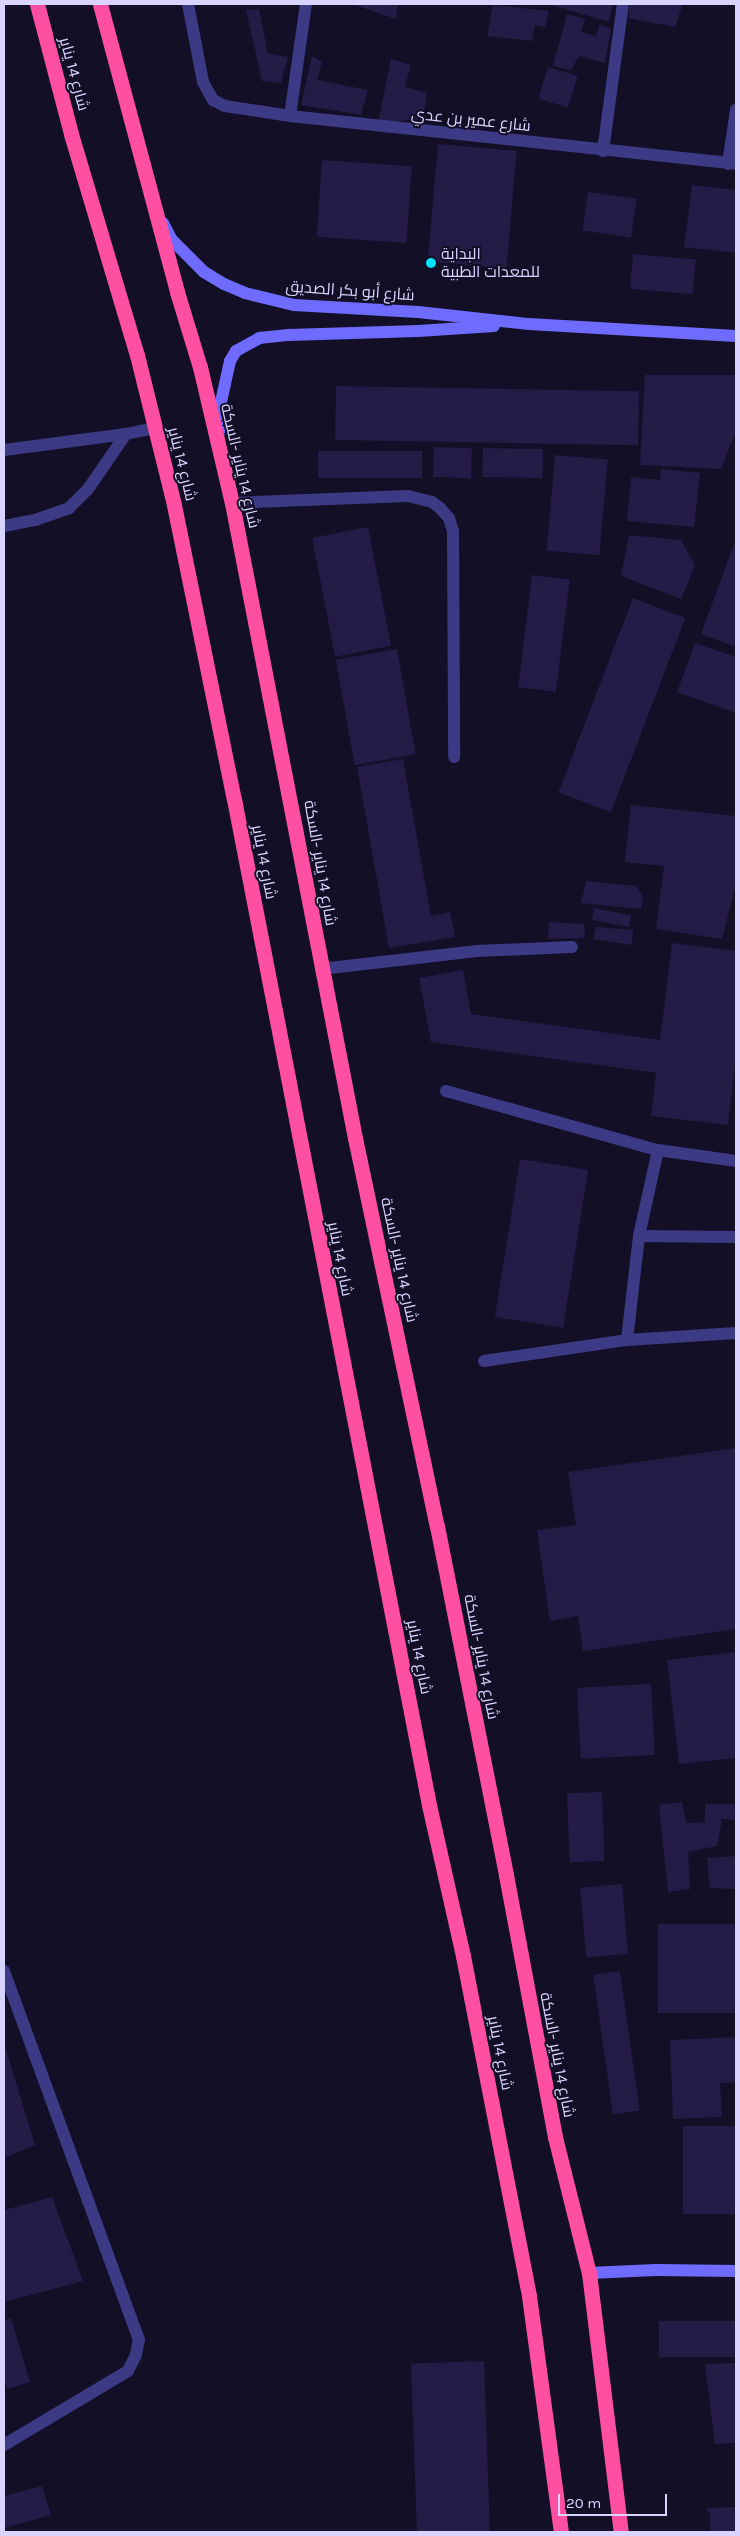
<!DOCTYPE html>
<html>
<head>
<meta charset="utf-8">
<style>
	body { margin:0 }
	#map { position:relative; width:740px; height:2536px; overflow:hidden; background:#130f26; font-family:Karla,Cairo,sans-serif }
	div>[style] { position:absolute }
	.building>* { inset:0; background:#241b47; transform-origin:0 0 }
	.lane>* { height:12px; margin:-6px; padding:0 6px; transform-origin:6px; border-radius:6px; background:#3d3a85 }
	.street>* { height:12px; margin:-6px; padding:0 6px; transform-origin:6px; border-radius:6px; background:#3d3a85 }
	.secondary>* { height:12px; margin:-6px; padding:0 6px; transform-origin:6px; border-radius:6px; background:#6f6bff }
	.highway>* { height:15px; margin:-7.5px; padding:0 7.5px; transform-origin:7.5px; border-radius:7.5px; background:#ff4fa3 }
	.dots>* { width:14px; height:14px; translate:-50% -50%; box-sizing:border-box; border:2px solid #130f26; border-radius:50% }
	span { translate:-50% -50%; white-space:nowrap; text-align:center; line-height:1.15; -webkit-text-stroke:4px #130f26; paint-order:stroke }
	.street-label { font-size:16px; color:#d9d4ff }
	.poi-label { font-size:16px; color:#d9d4ff }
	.left { translate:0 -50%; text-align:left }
	.frame { position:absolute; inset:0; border:5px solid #d9d4ff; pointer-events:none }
	.scale { position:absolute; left:558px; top:2494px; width:109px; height:22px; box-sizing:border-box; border:2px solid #d9d4ff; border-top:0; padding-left:6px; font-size:15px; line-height:18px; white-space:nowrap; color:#d9d4ff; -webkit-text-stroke:4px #130f26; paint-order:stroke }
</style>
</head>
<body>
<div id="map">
	<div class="building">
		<div style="clip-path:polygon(352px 4px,398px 4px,396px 19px)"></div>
		<div style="clip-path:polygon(548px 4px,613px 4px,609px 22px)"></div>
		<div style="clip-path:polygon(630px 4px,683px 4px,675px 27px,628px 18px)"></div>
		<div style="clip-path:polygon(493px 5px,549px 11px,545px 27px,535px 25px,532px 41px,487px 36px)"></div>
		<div style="clip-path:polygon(259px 9px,268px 54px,288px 57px,281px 83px,262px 81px,246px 10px)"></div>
		<div style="clip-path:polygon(567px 14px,585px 19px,581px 32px,596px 36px,599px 25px,611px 28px,605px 63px,579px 56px,571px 70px,553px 66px)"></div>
		<div style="clip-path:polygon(312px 56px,322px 62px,317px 80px,368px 90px,361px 115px,301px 105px)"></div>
		<div style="clip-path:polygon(391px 59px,411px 65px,405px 87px,427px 93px,423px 119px,378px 123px)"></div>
		<div style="left:548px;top:67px;width:31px;height:33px;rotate:17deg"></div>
		<div style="left:438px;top:144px;width:79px;height:118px;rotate:5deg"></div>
		<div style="left:322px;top:160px;width:90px;height:77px;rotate:4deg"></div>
		<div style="clip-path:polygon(692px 185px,736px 190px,736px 253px,684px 247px)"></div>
		<div style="left:588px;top:192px;width:49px;height:39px;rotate:8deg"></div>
		<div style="left:633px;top:254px;width:63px;height:35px;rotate:5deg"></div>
		<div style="clip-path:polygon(645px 375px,736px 375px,736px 431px,721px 469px,640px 465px)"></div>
		<div style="left:336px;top:386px;width:303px;height:54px;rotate:1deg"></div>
		<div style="left:434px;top:447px;width:38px;height:30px;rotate:2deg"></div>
		<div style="left:483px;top:448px;width:60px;height:29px;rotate:1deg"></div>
		<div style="left:318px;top:451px;width:104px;height:27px"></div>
		<div style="left:555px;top:455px;width:53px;height:96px;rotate:5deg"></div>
		<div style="clip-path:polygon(661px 469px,700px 473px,694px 527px,627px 521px,631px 477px,660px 480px)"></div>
		<div style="left:368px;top:527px;width:121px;height:57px;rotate:79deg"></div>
		<div style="clip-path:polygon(629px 535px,681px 540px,695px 565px,681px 599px,621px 576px)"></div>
		<div style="clip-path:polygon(734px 544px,736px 545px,736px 647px,701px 634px)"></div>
		<div style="left:532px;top:575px;width:38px;height:113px;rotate:7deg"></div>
		<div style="left:633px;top:598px;width:56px;height:208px;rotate:21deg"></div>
		<div style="clip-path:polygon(695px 643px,736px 657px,736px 713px,677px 692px)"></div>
		<div style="left:397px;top:649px;width:107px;height:62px;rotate:80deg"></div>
		<div style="clip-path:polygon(403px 759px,431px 916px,450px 912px,455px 937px,389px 948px,357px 767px)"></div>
		<div style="clip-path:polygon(631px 805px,736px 816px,736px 884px,722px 939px,656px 929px,664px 866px,625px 862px)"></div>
		<div style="clip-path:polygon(586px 881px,636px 886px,643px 897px,641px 909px,581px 903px)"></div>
		<div style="left:594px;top:908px;width:38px;height:12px;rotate:11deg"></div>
		<div style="clip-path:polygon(549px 922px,584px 924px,585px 938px,548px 939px)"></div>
		<div style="clip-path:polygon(596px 927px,633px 930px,632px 945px,593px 939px)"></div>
		<div style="clip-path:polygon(672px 943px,736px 951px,736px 1055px,728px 1125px,651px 1116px,656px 1073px,431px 1042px,419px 978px,463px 970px,471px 1014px,660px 1040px)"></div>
		<div style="left:520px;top:1159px;width:69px;height:160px;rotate:9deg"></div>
		<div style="clip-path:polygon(736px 1448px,736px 1629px,583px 1651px,578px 1616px,550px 1621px,537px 1530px,576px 1525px,568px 1472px)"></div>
		<div style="clip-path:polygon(736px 1652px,736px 1758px,679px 1764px,667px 1660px)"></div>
		<div style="left:651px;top:1684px;width:71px;height:74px;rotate:87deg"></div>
		<div style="left:602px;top:1792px;width:69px;height:35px;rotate:88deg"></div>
		<div style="clip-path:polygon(682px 1802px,686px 1823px,705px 1822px,705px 1804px,736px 1804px,736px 1820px,722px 1819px,717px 1846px,688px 1852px,690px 1889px,668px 1892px,659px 1805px)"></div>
		<div style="clip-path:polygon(736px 1856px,736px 1889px,710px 1888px,707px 1858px)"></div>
		<div style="left:622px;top:1884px;width:70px;height:42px;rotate:85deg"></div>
		<div style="left:736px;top:1924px;width:89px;height:78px;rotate:90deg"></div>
		<div style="left:620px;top:1971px;width:141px;height:27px;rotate:82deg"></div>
		<div style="clip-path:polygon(736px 2037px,736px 2082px,720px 2083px,722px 2117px,673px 2119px,670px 2040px)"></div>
		<div style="clip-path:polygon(4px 2043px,35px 2145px,4px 2158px)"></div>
		<div style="left:736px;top:2126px;width:88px;height:53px;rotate:90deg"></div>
		<div style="clip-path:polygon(52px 2197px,83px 2281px,4px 2302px,4px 2210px)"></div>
		<div style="clip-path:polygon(11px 2318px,30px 2382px,7px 2389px,4px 2378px,4px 2320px)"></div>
		<div style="left:736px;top:2321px;width:36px;height:77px;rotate:90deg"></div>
		<div style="left:484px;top:2361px;width:171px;height:73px;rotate:88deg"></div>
		<div style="clip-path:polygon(736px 2363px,736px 2443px,715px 2444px,705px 2364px)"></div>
		<div style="clip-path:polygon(42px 2486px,51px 2515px,4px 2528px,4px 2496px)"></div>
		<div style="clip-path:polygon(736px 2507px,736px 2532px,710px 2532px,710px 2514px,705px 2508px)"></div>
	</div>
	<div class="lane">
		<div style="left:4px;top:450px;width:123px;rotate:-7.5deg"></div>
		<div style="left:126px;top:434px;width:30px;rotate:-12deg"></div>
		<div style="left:232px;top:503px;width:176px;rotate:-2.3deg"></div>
		<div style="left:408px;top:496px;width:25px;rotate:14deg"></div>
		<div style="left:432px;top:502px;width:10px;rotate:37deg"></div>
		<div style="left:440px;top:508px;width:13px;rotate:48deg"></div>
		<div style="left:449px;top:518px;width:14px;rotate:73deg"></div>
		<div style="left:453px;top:531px;width:226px;rotate:89.7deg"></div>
		<div style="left:4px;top:526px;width:32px;rotate:-11deg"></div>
		<div style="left:35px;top:520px;width:36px;rotate:-19deg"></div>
		<div style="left:69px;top:508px;width:27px;rotate:-45deg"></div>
		<div style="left:88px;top:489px;width:67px;rotate:-55.4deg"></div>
		<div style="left:321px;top:969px;width:157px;rotate:-6.6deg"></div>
		<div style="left:477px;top:951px;width:95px;rotate:-2.4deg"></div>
		<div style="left:446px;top:1091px;width:220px;rotate:15.6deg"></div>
		<div style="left:736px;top:1161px;width:79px;rotate:-172deg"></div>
		<div style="left:658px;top:1150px;width:88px;rotate:102.5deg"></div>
		<div style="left:639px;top:1236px;width:105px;rotate:96.6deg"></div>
		<div style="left:627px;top:1340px;width:109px;rotate:-3.7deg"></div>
		<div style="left:639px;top:1236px;width:97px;rotate:0.6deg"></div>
		<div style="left:484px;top:1361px;width:145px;rotate:-8.4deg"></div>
		<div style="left:4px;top:1971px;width:392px;rotate:69.9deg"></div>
		<div style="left:139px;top:2339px;width:16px;rotate:101deg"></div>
		<div style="left:136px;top:2355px;width:18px;rotate:117deg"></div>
		<div style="left:128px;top:2371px;width:144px;rotate:149.2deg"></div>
	</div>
	<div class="street">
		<div style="left:188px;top:4px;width:79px;rotate:79.1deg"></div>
		<div style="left:203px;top:82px;width:21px;rotate:61deg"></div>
		<div style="left:213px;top:100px;width:13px;rotate:27deg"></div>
		<div style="left:225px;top:106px;width:66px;rotate:8.7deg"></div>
		<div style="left:290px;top:116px;width:449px;rotate:6.1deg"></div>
		<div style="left:290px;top:116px;width:113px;rotate:-81.9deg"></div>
		<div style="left:603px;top:151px;width:148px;rotate:-82.3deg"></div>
		<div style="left:728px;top:164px;width:55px;rotate:-81.6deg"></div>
	</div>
	<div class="secondary">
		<div style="left:163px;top:223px;width:18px;rotate:63deg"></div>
		<div style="left:171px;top:239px;width:47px;rotate:45deg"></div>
		<div style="left:204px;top:272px;width:23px;rotate:31deg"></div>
		<div style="left:224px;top:284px;width:23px;rotate:23deg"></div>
		<div style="left:245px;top:293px;width:50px;rotate:13.8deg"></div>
		<div style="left:294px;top:305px;width:124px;rotate:3.2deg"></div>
		<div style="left:418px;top:312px;width:112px;rotate:6.2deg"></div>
		<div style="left:529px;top:324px;width:207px;rotate:3.3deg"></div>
		<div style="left:219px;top:433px;width:31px;rotate:-86deg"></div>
		<div style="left:221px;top:402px;width:42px;rotate:-77.6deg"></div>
		<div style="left:230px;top:361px;width:12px;rotate:-59deg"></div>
		<div style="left:236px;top:351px;width:26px;rotate:-29deg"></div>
		<div style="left:259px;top:338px;width:30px;rotate:-6deg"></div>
		<div style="left:289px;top:335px;width:129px;rotate:-1.8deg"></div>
		<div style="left:418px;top:331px;width:76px;rotate:-3.8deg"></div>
		<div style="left:589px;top:2273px;width:67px;rotate:-2.6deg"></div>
		<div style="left:656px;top:2270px;width:80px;rotate:0.7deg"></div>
	</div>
	<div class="highway">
		<div style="left:37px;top:4px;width:134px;rotate:75.3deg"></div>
		<div style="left:71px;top:134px;width:231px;rotate:73.4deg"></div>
		<div style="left:137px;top:355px;width:154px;rotate:76.1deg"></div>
		<div style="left:174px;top:505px;width:300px;rotate:78.5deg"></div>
		<div style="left:234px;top:799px;width:1025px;rotate:79.03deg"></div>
		<div style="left:429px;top:1805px;width:155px;rotate:77.3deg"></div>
		<div style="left:463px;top:1956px;width:346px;rotate:79deg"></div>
		<div style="left:529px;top:2296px;width:238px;rotate:82.3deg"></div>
		<div style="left:100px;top:4px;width:298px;rotate:75deg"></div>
		<div style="left:177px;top:292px;width:78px;rotate:73deg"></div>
		<div style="left:200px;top:367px;width:140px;rotate:76.8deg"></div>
		<div style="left:232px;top:503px;width:647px;rotate:79.04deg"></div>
		<div style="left:355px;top:1138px;width:397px;rotate:78.1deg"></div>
		<div style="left:437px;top:1526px;width:356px;rotate:78.8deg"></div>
		<div style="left:506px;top:1875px;width:267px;rotate:79.4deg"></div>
		<div style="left:555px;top:2137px;width:140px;rotate:76deg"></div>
		<div style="left:589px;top:2273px;width:261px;rotate:83deg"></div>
	</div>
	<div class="dots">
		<div style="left:431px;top:263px;background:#00e5ff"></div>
	</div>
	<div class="street-label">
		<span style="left:74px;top:74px;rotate:75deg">شارع 14 يناير</span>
		<span style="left:471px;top:120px;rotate:6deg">شارع عمير بن عدي</span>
		<span style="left:350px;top:291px;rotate:4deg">شارع أبو بكر الصديق</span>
		<span style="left:182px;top:464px;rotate:76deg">شارع 14 يناير</span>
		<span style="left:240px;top:466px;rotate:77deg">شارع 14 يناير -السكة</span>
		<span style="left:264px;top:862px;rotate:79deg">شارع 14 يناير</span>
		<span style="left:320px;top:863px;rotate:80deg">شارع 14 يناير -السكة</span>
		<span style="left:340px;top:1259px;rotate:79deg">شارع 14 يناير</span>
		<span style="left:399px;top:1260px;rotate:78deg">شارع 14 يناير -السكة</span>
		<span style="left:419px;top:1657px;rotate:79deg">شارع 14 يناير</span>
		<span style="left:481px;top:1657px;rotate:79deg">شارع 14 يناير -السكة</span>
		<span style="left:500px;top:2053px;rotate:79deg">شارع 14 يناير</span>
		<span style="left:557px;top:2055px;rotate:79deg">شارع 14 يناير -السكة</span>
	</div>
	<div class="poi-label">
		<span class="left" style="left:441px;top:263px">البداية<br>للمعدات الطبية</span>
	</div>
	<div class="frame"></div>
	<div class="scale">20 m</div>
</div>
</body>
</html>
